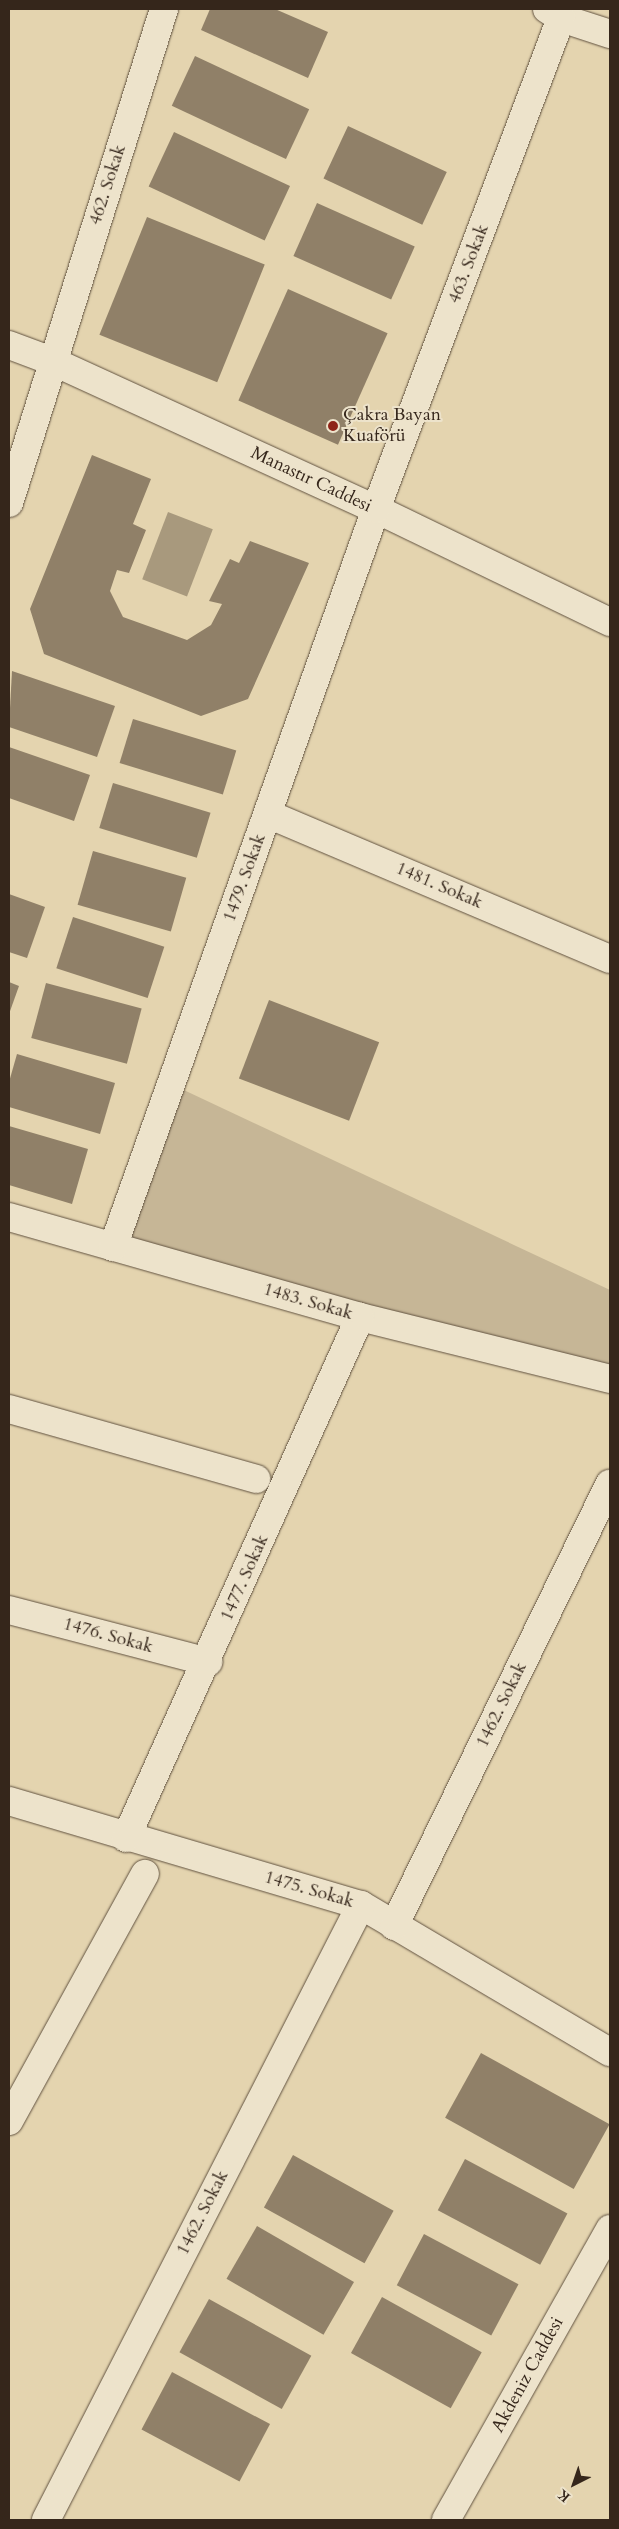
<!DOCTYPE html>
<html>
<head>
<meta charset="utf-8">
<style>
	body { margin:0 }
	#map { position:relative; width:619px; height:2529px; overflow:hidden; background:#e4d4af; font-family:Cardo,serif }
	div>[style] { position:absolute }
	.green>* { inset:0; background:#c6b696 }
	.water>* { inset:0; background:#a8997d; transform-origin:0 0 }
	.building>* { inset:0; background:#908068; transform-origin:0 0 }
	.roads { filter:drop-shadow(0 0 1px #615240) drop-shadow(0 0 1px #615240) }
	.minor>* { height:28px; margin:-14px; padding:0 14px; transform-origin:14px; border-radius:14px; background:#ede3cb }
	.dots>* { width:14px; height:14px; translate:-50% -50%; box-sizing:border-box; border:2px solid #ede3cb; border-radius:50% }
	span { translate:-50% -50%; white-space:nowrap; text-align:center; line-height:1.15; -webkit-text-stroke:4px #ede3cb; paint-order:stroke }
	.street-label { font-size:18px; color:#35261b }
	.poi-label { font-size:18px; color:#35261b }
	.left { translate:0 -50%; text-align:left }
	.frame { position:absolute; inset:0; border:10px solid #35261b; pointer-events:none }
	.north { position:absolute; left:549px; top:2459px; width:50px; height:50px; -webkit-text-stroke:4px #ede3cb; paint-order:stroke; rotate:221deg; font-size:14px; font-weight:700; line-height:20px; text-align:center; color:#35261b }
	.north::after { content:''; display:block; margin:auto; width:18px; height:22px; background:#35261b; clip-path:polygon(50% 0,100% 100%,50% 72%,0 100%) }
</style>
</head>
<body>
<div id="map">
	<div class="green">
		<div style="clip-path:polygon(171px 1084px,610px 1290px,610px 1379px,113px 1247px)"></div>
	</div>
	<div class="water">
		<div style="left:168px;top:512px;width:48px;height:72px;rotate:21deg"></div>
	</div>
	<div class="building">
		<div style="clip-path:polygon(210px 9px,275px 9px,328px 32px,308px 78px,201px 30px)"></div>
		<div style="left:195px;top:56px;width:126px;height:55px;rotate:25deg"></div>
		<div style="left:348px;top:126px;width:109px;height:58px;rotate:25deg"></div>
		<div style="left:174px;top:132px;width:128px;height:60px;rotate:25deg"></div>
		<div style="left:317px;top:203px;width:107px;height:58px;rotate:24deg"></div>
		<div style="left:147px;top:217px;width:127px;height:127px;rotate:22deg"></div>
		<div style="left:288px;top:289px;width:109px;height:122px;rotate:24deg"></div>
		<div style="clip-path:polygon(92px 455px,151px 479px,133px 524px,146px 530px,129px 573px,117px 570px,110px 591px,123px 617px,187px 640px,211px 625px,222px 604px,209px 601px,230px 559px,239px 563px,250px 541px,309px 563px,248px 699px,201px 716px,44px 654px,30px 609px)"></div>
		<div style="clip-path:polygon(12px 671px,115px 706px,97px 757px,9px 727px)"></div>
		<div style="left:133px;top:719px;width:108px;height:46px;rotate:17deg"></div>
		<div style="clip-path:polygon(9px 747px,90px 775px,74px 821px,9px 798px)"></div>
		<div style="left:113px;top:783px;width:102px;height:47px;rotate:17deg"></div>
		<div style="left:93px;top:851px;width:97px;height:56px;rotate:16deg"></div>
		<div style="clip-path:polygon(9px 894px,45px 907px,27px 958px,9px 952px)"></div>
		<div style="left:73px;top:917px;width:96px;height:54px;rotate:18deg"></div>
		<div style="clip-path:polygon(9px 982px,19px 986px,9px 1014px)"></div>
		<div style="left:46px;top:983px;width:99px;height:57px;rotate:15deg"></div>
		<div style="left:269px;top:1000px;width:118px;height:84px;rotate:21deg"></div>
		<div style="clip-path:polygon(17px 1054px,115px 1083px,100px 1134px,9px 1107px,9px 1082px)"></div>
		<div style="clip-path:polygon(9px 1126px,88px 1149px,72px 1204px,9px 1185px)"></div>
		<div style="left:481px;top:2053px;width:147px;height:74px;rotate:29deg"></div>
		<div style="left:293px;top:2155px;width:115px;height:60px;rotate:29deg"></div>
		<div style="left:465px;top:2159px;width:116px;height:58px;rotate:28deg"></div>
		<div style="left:257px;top:2226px;width:112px;height:61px;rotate:30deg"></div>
		<div style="left:424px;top:2234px;width:107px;height:58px;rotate:28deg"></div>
		<div style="left:382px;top:2297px;width:114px;height:64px;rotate:29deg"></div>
		<div style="left:209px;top:2299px;width:117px;height:61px;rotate:29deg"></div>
		<div style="left:172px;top:2372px;width:111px;height:65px;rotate:28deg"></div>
	</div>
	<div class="roads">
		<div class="minor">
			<div style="left:547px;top:9px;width:17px;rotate:33deg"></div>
			<div style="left:561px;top:18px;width:52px;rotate:18.1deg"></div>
			<div style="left:9px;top:345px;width:46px;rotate:20.4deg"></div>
			<div style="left:52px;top:361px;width:356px;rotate:24.6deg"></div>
			<div style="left:376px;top:509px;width:260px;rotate:25.8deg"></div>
			<div style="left:9px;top:503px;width:518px;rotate:-72.58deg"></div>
			<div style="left:268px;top:814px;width:371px;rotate:23deg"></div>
			<div style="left:9px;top:1217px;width:365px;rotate:15.9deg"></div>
			<div style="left:360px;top:1317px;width:258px;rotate:13.9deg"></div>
			<div style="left:113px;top:1247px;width:783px;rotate:-70.39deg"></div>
			<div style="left:376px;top:509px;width:525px;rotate:-69.35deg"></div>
			<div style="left:9px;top:1409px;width:257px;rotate:15.8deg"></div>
			<div style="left:9px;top:1610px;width:206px;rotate:14.6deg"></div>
			<div style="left:9px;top:1801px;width:367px;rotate:16.5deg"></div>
			<div style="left:361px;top:1905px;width:289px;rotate:30.6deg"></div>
			<div style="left:126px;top:1838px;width:571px;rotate:-65.81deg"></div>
			<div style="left:394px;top:1926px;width:492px;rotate:-64deg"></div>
			<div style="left:9px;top:2121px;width:282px;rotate:-61.2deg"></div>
			<div style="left:46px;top:2520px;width:691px;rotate:-62.88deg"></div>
			<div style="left:446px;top:2520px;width:334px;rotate:-60.6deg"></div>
		</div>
	</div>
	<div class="dots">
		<div style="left:333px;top:426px;background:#8f2418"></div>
	</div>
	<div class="street-label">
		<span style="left:108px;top:185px;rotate:-72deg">462. Sokak</span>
		<span style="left:469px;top:264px;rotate:-69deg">463. Sokak</span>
		<span style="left:311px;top:480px;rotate:25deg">Manastır Caddesi</span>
		<span style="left:245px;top:878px;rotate:-70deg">1479. Sokak</span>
		<span style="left:439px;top:886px;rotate:23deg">1481. Sokak</span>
		<span style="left:308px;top:1302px;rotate:16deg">1483. Sokak</span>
		<span style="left:245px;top:1578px;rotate:-66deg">1477. Sokak</span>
		<span style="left:108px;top:1636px;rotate:15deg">1476. Sokak</span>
		<span style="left:502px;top:1705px;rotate:-64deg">1462. Sokak</span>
		<span style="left:309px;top:1890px;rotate:16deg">1475. Sokak</span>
		<span style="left:203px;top:2213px;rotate:-63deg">1462. Sokak</span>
		<span style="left:528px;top:2375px;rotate:-61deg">Akdeniz Caddesi</span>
	</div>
	<div class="poi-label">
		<span class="left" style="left:343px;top:426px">Çakra Bayan<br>Kuaförü</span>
	</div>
	<div class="frame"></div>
	<div class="north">K</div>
</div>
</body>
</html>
